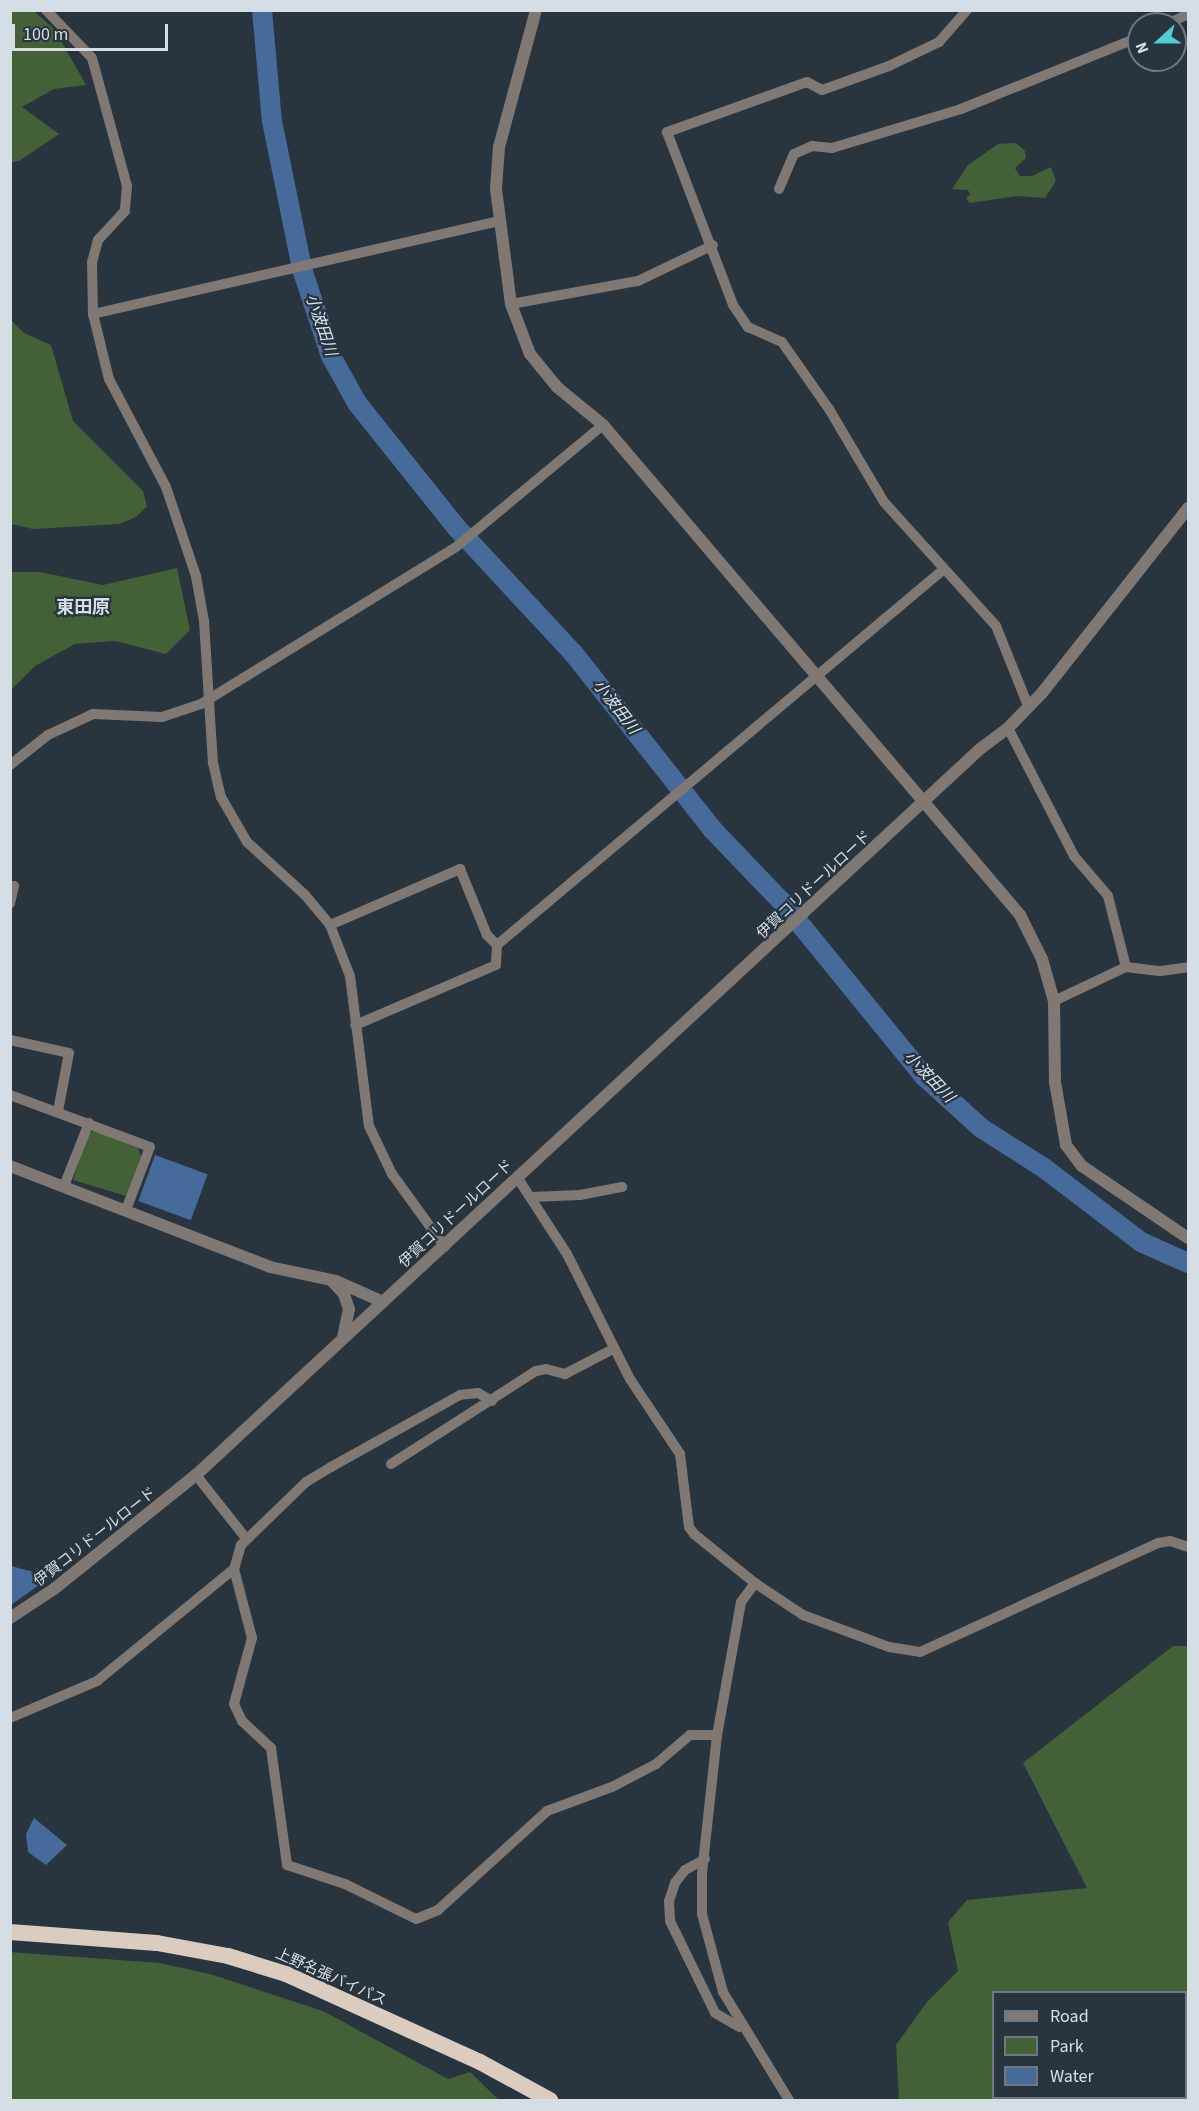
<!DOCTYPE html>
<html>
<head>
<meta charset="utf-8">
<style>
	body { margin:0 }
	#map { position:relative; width:1199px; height:2111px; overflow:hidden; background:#28343e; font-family:"Source Sans 3","Noto Sans JP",sans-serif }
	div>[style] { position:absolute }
	.green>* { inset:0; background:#446036 }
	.water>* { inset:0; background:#466a99; transform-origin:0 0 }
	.river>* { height:20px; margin:-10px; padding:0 10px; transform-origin:10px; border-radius:10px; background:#466a99 }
	.minor>* { height:10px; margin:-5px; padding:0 5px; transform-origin:5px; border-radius:5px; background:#7f7873 }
	.tertiary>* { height:12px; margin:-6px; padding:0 6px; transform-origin:6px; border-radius:6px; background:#7f7873 }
	.trunk>* { height:16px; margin:-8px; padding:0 8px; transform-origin:8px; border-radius:8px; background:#dbccc0 }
	span { translate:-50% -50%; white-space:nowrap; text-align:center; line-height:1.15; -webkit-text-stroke:4.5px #28343e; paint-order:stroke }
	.street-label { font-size:15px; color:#d6dee5 }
	.water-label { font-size:16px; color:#dae5f4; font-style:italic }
	.quarter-label { font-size:18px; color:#d6dee5; font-weight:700 }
	.frame { position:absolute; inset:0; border:12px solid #d6dee5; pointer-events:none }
	.legend { position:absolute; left:992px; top:1991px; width:195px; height:108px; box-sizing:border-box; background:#28343e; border:2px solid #6e7881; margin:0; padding:8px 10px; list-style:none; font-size:18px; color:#d6dee5 }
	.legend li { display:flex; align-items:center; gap:12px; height:30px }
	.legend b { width:30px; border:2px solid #6e7881 }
	.north { position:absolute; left:1127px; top:12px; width:60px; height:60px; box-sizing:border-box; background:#28343e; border:2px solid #6e7881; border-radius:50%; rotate:249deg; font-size:16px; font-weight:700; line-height:24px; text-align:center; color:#d6dee5 }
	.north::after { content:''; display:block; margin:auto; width:21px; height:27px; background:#51ccd2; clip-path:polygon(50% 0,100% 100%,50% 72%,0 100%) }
	.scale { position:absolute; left:12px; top:24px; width:156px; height:27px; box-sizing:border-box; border:3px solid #d6dee5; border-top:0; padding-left:8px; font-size:18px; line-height:21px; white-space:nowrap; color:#d6dee5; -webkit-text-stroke:4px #28343e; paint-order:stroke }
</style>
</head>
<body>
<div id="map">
	<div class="green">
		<div style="clip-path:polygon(11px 10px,34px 11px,55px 30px,86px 85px,54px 89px,22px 107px,59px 134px,19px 161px,11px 162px)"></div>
		<div style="clip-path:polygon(1016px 143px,1025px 151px,1026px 158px,1015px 168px,1020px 176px,1032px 176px,1051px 167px,1056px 181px,1045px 198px,1017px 196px,970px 203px,966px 198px,970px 195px,968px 190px,952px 189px,968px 165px,998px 144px)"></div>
		<div style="clip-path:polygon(10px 319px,24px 333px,51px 345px,73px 421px,143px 491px,147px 506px,136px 517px,119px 524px,33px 529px,11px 524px)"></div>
		<div style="clip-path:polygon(177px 568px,190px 630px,166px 654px,115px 641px,75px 644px,35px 666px,11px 690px,11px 572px,40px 572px,103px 585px)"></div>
		<div style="clip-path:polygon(95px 1131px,138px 1148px,141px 1156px,126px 1196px,73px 1180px,89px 1133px)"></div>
		<div style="clip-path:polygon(evenodd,1173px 1646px,1188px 1646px,1188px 2100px,899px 2100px,896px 2045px,927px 2002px,958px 1971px,948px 1922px,967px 1900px,1087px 1888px,1023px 1763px,1173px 1646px,994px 1992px,1186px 1992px,1186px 2098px,994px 2098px,994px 1992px)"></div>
		<div style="clip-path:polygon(10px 1952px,159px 1963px,210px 1974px,323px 2011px,448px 2079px,470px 2072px,499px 2100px,11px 2100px)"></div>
	</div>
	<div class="water">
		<div style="left:155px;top:1155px;width:56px;height:49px;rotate:20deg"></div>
		<div style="clip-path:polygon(11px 1566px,45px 1575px,46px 1580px,11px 1605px)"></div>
		<div style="clip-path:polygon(34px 1818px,67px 1845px,46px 1865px,28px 1852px,26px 1834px)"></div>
	</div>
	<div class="river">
		<div style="left:262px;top:10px;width:111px;rotate:84.9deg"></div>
		<div style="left:272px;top:121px;width:151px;rotate:78.5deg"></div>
		<div style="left:302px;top:269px;width:92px;rotate:71.6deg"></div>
		<div style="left:331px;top:356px;width:54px;rotate:61deg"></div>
		<div style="left:357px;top:403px;width:159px;rotate:51.4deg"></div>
		<div style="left:456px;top:527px;width:173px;rotate:47.1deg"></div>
		<div style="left:574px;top:654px;width:223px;rotate:51.7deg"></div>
		<div style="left:712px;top:829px;width:101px;rotate:46.2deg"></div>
		<div style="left:782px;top:902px;width:225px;rotate:50.8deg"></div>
		<div style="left:924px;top:1076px;width:77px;rotate:42.4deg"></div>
		<div style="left:981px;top:1128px;width:75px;rotate:32.4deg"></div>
		<div style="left:1044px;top:1168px;width:122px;rotate:37.3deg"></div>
		<div style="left:1141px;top:1242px;width:51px;rotate:24.1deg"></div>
	</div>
	<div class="minor">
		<div style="left:46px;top:10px;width:66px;rotate:46.2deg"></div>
		<div style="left:92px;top:58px;width:133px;rotate:74.7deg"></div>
		<div style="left:127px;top:186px;width:25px;rotate:95deg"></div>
		<div style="left:125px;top:211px;width:40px;rotate:133deg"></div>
		<div style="left:98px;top:240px;width:23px;rotate:105deg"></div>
		<div style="left:92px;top:262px;width:52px;rotate:88.9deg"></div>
		<div style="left:93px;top:314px;width:67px;rotate:76.2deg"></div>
		<div style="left:109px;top:379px;width:122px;rotate:62.2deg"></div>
		<div style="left:166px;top:487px;width:94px;rotate:71.4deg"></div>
		<div style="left:196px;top:576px;width:46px;rotate:79.9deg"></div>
		<div style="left:204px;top:621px;width:142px;rotate:86.4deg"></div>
		<div style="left:213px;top:763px;width:35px;rotate:77deg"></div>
		<div style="left:221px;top:797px;width:52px;rotate:60deg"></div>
		<div style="left:247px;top:842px;width:79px;rotate:42.4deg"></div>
		<div style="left:305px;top:895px;width:39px;rotate:50deg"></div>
		<div style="left:330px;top:925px;width:55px;rotate:68.6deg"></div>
		<div style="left:350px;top:976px;width:151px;rotate:82.8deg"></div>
		<div style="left:369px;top:1126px;width:53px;rotate:64.4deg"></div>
		<div style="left:392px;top:1174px;width:90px;rotate:54deg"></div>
		<div style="left:967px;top:10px;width:43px;rotate:131.2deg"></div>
		<div style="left:939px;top:42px;width:55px;rotate:154.4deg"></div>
		<div style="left:889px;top:66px;width:71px;rotate:160.3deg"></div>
		<div style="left:822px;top:90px;width:17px;rotate:-152deg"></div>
		<div style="left:807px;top:82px;width:149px;rotate:160.3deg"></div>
		<div style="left:667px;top:132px;width:185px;rotate:69.1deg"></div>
		<div style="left:733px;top:305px;width:27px;rotate:56deg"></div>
		<div style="left:748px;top:327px;width:37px;rotate:24deg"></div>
		<div style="left:782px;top:342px;width:82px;rotate:55deg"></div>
		<div style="left:829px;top:409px;width:108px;rotate:59.4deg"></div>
		<div style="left:884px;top:502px;width:167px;rotate:47.9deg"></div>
		<div style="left:996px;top:626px;width:88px;rotate:68.1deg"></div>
		<div style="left:1167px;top:24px;width:23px;rotate:-25deg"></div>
		<div style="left:779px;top:189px;width:38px;rotate:-67deg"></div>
		<div style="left:794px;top:154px;width:20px;rotate:-24deg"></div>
		<div style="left:812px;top:146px;width:20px;rotate:6deg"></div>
		<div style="left:832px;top:148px;width:135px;rotate:-16.8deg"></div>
		<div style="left:961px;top:109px;width:192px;rotate:-22deg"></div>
		<div style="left:511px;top:304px;width:129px;rotate:-10.3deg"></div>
		<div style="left:638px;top:281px;width:83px;rotate:-25.6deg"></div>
		<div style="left:93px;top:314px;width:416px;rotate:-12.9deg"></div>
		<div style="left:1008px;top:728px;width:144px;rotate:62.7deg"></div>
		<div style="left:1074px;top:856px;width:52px;rotate:49.6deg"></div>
		<div style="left:1108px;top:896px;width:73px;rotate:75.8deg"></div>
		<div style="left:10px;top:765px;width:48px;rotate:-38.3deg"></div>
		<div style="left:48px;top:735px;width:50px;rotate:-25deg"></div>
		<div style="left:93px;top:714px;width:69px;rotate:2.5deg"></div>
		<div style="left:162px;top:717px;width:41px;rotate:-18.4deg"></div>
		<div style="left:201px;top:704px;width:299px;rotate:-31.6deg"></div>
		<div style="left:456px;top:547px;width:191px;rotate:-39.7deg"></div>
		<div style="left:10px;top:886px;width:4px"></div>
		<div style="left:14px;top:886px;width:18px;rotate:103deg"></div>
		<div style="left:330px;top:925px;width:142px;rotate:-23.3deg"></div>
		<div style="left:460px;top:869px;width:71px;rotate:67.8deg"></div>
		<div style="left:487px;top:935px;width:14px;rotate:45deg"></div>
		<div style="left:497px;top:945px;width:20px;rotate:93deg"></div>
		<div style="left:496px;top:965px;width:153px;rotate:156.9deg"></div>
		<div style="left:497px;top:945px;width:584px;rotate:-40.07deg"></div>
		<div style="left:1054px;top:1001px;width:80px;rotate:-25.3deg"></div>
		<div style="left:1126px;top:967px;width:35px;rotate:7deg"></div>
		<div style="left:1161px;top:971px;width:27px;rotate:-8deg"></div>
		<div style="left:10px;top:1040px;width:60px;rotate:12.4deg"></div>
		<div style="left:69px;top:1053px;width:59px;rotate:100.7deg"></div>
		<div style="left:10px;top:1095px;width:149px;rotate:20.4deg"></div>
		<div style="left:150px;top:1147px;width:67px;rotate:110.9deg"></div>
		<div style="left:517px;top:1177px;width:92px;rotate:57deg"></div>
		<div style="left:567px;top:1254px;width:140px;rotate:63.3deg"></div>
		<div style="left:630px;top:1379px;width:90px;rotate:56.3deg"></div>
		<div style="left:680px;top:1454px;width:74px;rotate:83deg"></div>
		<div style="left:689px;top:1527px;width:9px;rotate:54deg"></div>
		<div style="left:694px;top:1534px;width:78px;rotate:38.8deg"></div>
		<div style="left:755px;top:1583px;width:58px;rotate:33.7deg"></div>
		<div style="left:803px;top:1615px;width:92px;rotate:20.4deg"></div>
		<div style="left:889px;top:1647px;width:31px;rotate:9deg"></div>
		<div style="left:920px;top:1652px;width:262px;rotate:-24.6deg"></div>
		<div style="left:1158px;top:1543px;width:12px;rotate:-9deg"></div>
		<div style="left:1170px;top:1541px;width:19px;rotate:18deg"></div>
		<div style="left:64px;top:1186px;width:68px;rotate:-68.4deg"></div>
		<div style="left:531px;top:1197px;width:49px;rotate:-2.3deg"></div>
		<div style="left:580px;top:1195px;width:43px;rotate:-10.8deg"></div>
		<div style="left:492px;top:1401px;width:16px;rotate:-150deg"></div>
		<div style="left:478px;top:1393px;width:18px;rotate:174deg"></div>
		<div style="left:460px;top:1395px;width:148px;rotate:150.8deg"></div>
		<div style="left:331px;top:1467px;width:29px;rotate:149deg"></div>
		<div style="left:306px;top:1482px;width:91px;rotate:135.9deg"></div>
		<div style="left:241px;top:1545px;width:25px;rotate:106deg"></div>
		<div style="left:234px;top:1569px;width:71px;rotate:75.4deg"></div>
		<div style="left:252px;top:1638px;width:68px;rotate:105.3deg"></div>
		<div style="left:234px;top:1704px;width:19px;rotate:65deg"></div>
		<div style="left:242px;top:1721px;width:40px;rotate:43deg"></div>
		<div style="left:271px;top:1748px;width:118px;rotate:82.2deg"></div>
		<div style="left:287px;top:1865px;width:61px;rotate:18.1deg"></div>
		<div style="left:345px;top:1884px;width:79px;rotate:26.2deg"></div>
		<div style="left:416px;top:1919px;width:24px;rotate:-22deg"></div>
		<div style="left:438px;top:1910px;width:147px;rotate:-42.2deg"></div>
		<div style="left:547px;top:1811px;width:69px;rotate:-20.3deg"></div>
		<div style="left:612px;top:1787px;width:50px;rotate:-27.6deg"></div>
		<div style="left:656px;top:1764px;width:45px;rotate:-40.5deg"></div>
		<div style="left:690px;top:1735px;width:27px"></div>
		<div style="left:391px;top:1464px;width:172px;rotate:-32.7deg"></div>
		<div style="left:536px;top:1371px;width:10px;rotate:-11deg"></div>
		<div style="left:546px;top:1369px;width:20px;rotate:15deg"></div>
		<div style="left:565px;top:1374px;width:54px;rotate:-27.5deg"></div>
		<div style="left:196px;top:1475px;width:79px;rotate:51.7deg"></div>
		<div style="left:755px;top:1583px;width:24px;rotate:126deg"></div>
		<div style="left:741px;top:1602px;width:135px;rotate:100.2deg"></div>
		<div style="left:717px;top:1735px;width:140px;rotate:96.2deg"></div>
		<div style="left:702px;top:1874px;width:40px;rotate:90deg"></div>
		<div style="left:702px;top:1914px;width:81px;rotate:74.9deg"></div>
		<div style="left:723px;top:1992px;width:127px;rotate:58.6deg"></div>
		<div style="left:10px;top:1718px;width:95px;rotate:-23deg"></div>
		<div style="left:97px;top:1681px;width:177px;rotate:-39.3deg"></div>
		<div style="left:705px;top:1859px;width:23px;rotate:151deg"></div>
		<div style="left:685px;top:1870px;width:16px;rotate:128deg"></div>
		<div style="left:675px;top:1883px;width:19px;rotate:108deg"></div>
		<div style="left:669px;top:1901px;width:20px;rotate:87deg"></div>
		<div style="left:670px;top:1921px;width:102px;rotate:63.9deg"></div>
		<div style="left:715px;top:2013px;width:28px;rotate:30deg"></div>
	</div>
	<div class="tertiary">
		<div style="left:536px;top:10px;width:142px;rotate:105.1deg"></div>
		<div style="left:499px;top:147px;width:42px;rotate:94.1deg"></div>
		<div style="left:496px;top:189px;width:116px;rotate:82.6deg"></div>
		<div style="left:511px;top:304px;width:53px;rotate:69.2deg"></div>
		<div style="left:530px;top:354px;width:43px;rotate:50.7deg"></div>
		<div style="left:557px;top:387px;width:60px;rotate:39.6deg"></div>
		<div style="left:603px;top:425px;width:643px;rotate:49.6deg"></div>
		<div style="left:1020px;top:915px;width:49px;rotate:63.4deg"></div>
		<div style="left:1042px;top:959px;width:44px;rotate:74.1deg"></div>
		<div style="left:1054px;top:1001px;width:81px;rotate:89.3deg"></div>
		<div style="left:1055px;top:1082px;width:64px;rotate:80.1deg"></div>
		<div style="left:1066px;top:1145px;width:26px;rotate:53deg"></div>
		<div style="left:1082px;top:1166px;width:128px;rotate:34.2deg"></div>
		<div style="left:10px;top:1166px;width:279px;rotate:21.2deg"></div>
		<div style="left:270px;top:1267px;width:67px;rotate:12deg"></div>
		<div style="left:336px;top:1281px;width:51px;rotate:24.1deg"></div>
		<div style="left:331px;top:1280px;width:19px;rotate:47deg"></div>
		<div style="left:344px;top:1294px;width:16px;rotate:72deg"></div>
		<div style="left:349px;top:1309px;width:29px;rotate:102deg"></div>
		<div style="left:10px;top:1618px;width:53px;rotate:-33.4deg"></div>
		<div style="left:54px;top:1589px;width:182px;rotate:-38.8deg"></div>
		<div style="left:196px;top:1475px;width:1069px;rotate:-42.8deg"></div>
		<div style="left:980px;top:749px;width:35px;rotate:-37deg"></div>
		<div style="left:1008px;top:728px;width:49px;rotate:-45.8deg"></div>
		<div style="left:1042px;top:693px;width:236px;rotate:-51.7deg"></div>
	</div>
	<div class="trunk">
		<div style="left:10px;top:1932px;width:147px;rotate:4.3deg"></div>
		<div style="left:157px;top:1943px;width:72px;rotate:10.4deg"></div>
		<div style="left:228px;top:1956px;width:61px;rotate:17.2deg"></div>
		<div style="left:286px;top:1974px;width:213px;rotate:24.4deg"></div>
		<div style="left:480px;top:2062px;width:80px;rotate:28.5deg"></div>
	</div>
	<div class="street-label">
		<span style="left:814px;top:885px;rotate:-43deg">伊賀コリドールロード</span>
		<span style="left:456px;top:1214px;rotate:-43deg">伊賀コリドールロード</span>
		<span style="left:95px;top:1537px;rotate:-38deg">伊賀コリドールロード</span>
		<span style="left:331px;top:1977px;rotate:24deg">上野名張バイパス</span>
	</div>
	<div class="water-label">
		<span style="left:321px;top:325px;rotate:71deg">小波田川</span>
		<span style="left:616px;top:707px;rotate:52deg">小波田川</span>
		<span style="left:929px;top:1077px;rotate:46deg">小波田川</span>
	</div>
	<div class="quarter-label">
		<span style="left:83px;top:608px">東田原</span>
	</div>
	<div class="frame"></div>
	<ul class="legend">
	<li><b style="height:8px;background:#7f7873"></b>Road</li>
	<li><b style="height:16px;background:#446036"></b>Park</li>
	<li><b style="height:16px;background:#466a99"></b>Water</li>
	</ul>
	<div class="north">N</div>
	<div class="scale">100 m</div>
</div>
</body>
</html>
